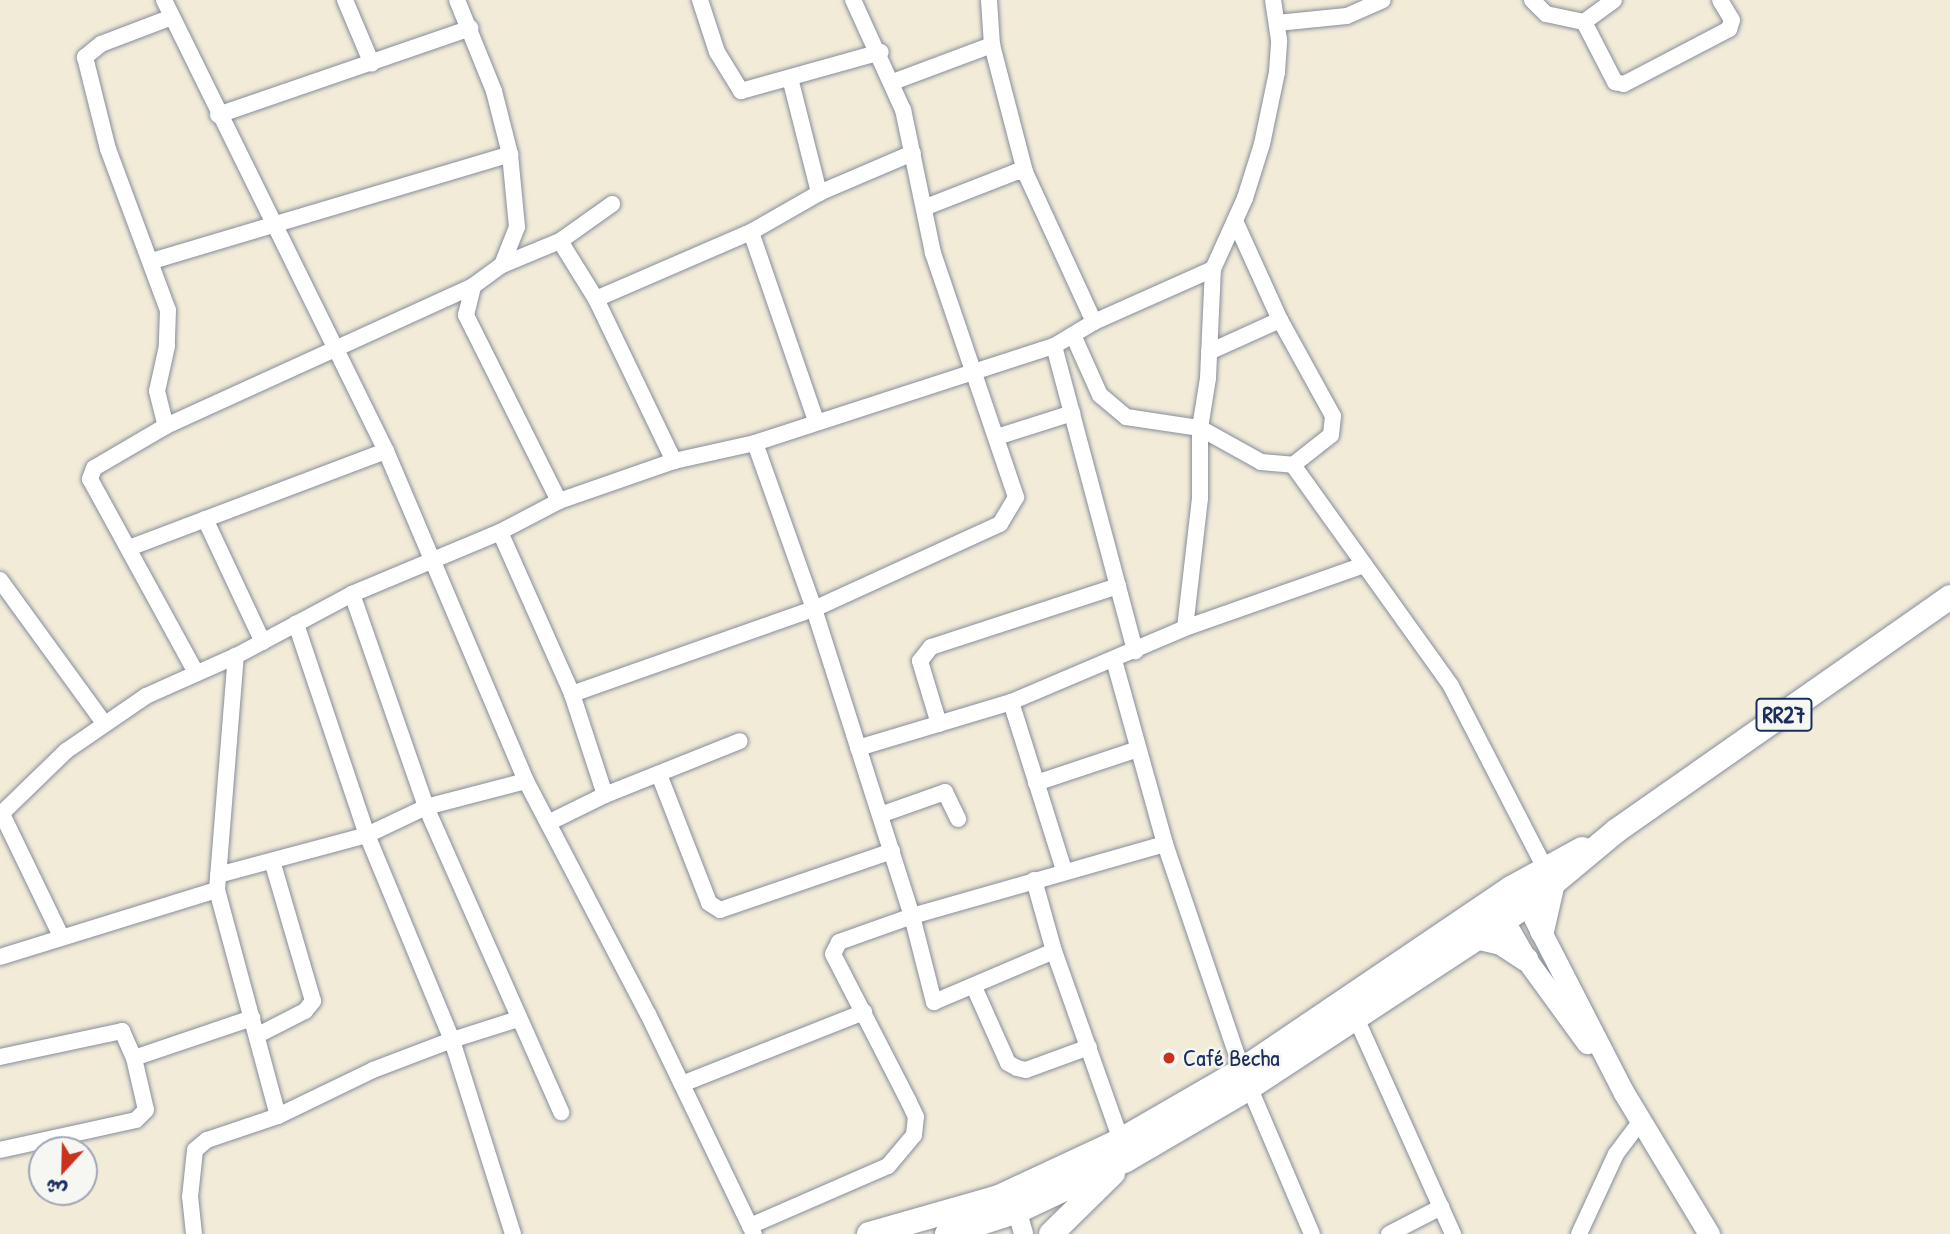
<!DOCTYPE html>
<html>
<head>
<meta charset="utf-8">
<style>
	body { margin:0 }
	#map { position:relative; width:1950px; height:1234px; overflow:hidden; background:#f1ebd8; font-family:"Patrick Hand","Playpen Sans Arabic",sans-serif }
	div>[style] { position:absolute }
	.roads { filter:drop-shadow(0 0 2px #868d9b) drop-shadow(0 0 2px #868d9b) }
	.minor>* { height:16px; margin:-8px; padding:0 8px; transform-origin:8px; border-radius:8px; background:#fff }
	.tertiary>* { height:19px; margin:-9.5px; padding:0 9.5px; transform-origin:9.5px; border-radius:9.5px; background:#fff }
	.secondary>* { height:21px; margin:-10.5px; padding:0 10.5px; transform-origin:10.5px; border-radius:10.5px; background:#fff }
	.trunk>* { height:24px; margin:-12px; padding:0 12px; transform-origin:12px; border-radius:12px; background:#fff }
	.dots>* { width:19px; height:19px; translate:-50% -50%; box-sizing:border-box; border:4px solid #f6f6f2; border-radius:50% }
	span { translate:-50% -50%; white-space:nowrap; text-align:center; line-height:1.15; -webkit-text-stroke:5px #f6f6f2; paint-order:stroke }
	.shield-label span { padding:2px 5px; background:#f6f6f2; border:2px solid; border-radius:5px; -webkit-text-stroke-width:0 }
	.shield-label { font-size:23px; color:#1b2f5e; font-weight:700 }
	.poi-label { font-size:24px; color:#1b2f5e }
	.left { translate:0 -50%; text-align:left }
	.north { position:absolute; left:28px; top:1136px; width:70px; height:70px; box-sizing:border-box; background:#f6f6f2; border:2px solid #9ea6b7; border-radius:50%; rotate:202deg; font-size:19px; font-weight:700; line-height:28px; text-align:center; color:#1b2f5e }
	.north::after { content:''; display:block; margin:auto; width:24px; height:32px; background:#c8321e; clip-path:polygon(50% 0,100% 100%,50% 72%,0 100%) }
</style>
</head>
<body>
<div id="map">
	<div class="roads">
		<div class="minor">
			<div style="left:164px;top:0;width:503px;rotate:63.79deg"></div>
			<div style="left:386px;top:451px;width:358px;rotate:67deg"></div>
			<div style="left:526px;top:781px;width:263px;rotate:62.4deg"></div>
			<div style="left:648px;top:1014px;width:244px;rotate:64.3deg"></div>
			<div style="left:345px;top:0;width:69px;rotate:67.1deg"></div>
			<div style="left:700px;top:0;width:55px;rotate:71.9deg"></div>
			<div style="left:717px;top:52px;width:46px;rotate:58.4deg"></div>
			<div style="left:741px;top:91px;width:145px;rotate:-15.6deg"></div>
			<div style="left:989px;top:0;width:45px;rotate:86.2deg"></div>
			<div style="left:992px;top:45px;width:131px;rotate:75.4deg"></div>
			<div style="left:1532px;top:0;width:20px;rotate:45deg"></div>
			<div style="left:1546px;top:14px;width:39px;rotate:12deg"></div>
			<div style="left:1584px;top:22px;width:37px;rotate:-36deg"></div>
			<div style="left:172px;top:17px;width:76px;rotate:159.2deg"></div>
			<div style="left:101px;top:44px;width:21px;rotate:141deg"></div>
			<div style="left:85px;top:57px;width:95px;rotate:76deg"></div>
			<div style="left:108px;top:149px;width:172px;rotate:69.6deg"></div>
			<div style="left:168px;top:310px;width:36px;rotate:92deg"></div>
			<div style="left:167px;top:346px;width:46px;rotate:102.5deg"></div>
			<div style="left:157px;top:391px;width:36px;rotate:76deg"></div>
			<div style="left:166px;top:426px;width:83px;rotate:149.7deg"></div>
			<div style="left:94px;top:468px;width:12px;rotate:110deg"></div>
			<div style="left:90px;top:479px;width:221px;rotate:61.3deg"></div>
			<div style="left:1584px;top:22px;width:68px;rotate:62.7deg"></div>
			<div style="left:1615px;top:82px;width:9px;rotate:13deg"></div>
			<div style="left:1624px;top:84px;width:119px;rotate:-27.6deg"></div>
			<div style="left:1729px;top:29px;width:9px;rotate:-72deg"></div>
			<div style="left:1732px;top:20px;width:23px;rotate:-121deg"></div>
			<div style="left:1277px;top:23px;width:70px;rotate:-5.7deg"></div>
			<div style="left:1347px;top:16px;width:39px;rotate:-24deg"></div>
			<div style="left:790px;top:78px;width:119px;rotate:75.8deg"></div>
			<div style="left:893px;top:82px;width:106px;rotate:-20.5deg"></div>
			<div style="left:218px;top:115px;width:267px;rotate:-19deg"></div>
			<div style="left:926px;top:207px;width:97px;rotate:-21.3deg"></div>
			<div style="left:1016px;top:172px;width:9px"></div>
			<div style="left:1025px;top:172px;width:165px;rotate:65.3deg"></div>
			<div style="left:751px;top:232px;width:200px;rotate:71deg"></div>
			<div style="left:560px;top:241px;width:68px;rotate:58.2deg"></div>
			<div style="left:596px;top:299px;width:180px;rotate:64.3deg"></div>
			<div style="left:152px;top:261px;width:374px;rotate:-16.6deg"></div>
			<div style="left:502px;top:265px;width:63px;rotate:-22.5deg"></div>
			<div style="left:560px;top:241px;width:64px;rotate:-35.4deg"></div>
			<div style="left:596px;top:299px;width:169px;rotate:-23.4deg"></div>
			<div style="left:751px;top:232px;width:78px;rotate:-29.8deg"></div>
			<div style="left:819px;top:193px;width:102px;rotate:-23.1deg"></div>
			<div style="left:1073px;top:335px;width:66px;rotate:65.8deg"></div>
			<div style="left:1100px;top:395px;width:34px;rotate:40deg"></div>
			<div style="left:1126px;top:417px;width:75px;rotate:8.5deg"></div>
			<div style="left:1200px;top:428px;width:70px;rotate:29.1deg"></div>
			<div style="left:1261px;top:462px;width:32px;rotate:5deg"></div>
			<div style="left:1293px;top:465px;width:48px;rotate:-38.3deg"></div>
			<div style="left:1331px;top:435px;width:19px;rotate:-84deg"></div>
			<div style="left:1333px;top:416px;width:110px;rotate:-118.9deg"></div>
			<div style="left:1280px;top:320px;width:109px;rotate:-114.4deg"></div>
			<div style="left:1054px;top:346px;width:316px;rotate:75.1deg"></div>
			<div style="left:1209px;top:352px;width:78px;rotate:-24.3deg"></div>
			<div style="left:166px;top:426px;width:337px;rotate:-24.5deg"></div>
			<div style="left:997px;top:437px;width:79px;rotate:-17.7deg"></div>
			<div style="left:755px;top:443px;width:176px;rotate:70.4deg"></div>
			<div style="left:814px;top:609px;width:322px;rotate:72.3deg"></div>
			<div style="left:912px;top:916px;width:263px;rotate:-15.9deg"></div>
			<div style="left:1293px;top:465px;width:272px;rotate:54.4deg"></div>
			<div style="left:1451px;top:686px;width:205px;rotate:62.7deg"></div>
			<div style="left:559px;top:501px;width:122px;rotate:-19.2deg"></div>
			<div style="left:674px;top:461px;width:83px;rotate:-12.5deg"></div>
			<div style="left:755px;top:443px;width:314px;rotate:-18deg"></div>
			<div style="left:1054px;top:346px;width:47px;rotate:-31deg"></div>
			<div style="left:1094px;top:322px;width:130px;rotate:-24deg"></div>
			<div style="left:205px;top:519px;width:136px;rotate:64.8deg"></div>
			<div style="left:500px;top:532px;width:177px;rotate:66deg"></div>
			<div style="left:572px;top:694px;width:106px;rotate:71.9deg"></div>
			<div style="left:129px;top:548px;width:275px;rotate:-20.7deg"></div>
			<div style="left:0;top:580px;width:177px;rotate:54deg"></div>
			<div style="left:352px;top:594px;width:225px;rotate:70.8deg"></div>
			<div style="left:426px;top:807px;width:334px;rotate:66.1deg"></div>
			<div style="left:1185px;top:628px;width:190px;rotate:-19.4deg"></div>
			<div style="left:1114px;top:660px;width:191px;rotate:74.5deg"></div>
			<div style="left:1165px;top:844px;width:239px;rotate:71.2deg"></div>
			<div style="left:1242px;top:1070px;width:178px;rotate:66.9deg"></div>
			<div style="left:572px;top:694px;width:256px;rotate:-19.4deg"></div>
			<div style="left:814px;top:609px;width:205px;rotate:-24.6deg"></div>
			<div style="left:1000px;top:524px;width:31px;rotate:-59deg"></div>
			<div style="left:1016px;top:497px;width:258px;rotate:-108.8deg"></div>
			<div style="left:933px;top:253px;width:146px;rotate:-101.8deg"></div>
			<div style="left:903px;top:110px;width:121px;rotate:-114.4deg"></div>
			<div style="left:1011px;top:702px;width:176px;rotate:72.5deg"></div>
			<div style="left:939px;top:724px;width:66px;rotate:-106.8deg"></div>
			<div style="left:920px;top:661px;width:18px;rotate:-52deg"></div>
			<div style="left:931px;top:647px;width:197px;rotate:-18.1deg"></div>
			<div style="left:858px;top:748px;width:160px;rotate:-16.7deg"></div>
			<div style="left:1011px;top:702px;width:189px;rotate:-23deg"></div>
			<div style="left:1185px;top:628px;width:131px;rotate:-83.4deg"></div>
			<div style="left:1200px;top:498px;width:70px;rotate:-90deg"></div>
			<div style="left:1200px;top:428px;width:51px;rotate:-80.9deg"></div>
			<div style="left:1208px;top:378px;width:109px;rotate:-87.4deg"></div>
			<div style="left:1213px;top:269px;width:78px;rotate:-65.7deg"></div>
			<div style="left:1245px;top:198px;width:57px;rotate:-72.5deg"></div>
			<div style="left:1262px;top:144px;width:74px;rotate:-78.2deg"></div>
			<div style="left:1277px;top:72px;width:32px;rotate:-86deg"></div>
			<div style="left:1279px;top:40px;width:40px;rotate:-98.5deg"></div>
			<div style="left:660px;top:777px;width:135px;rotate:68.7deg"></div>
			<div style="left:709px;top:903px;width:13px;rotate:32deg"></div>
			<div style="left:720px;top:910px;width:182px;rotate:-18.9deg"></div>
			<div style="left:1036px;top:783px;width:108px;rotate:-18.4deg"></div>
			<div style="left:2px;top:814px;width:136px;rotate:64.2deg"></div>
			<div style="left:0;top:815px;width:92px;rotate:-44.1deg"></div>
			<div style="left:66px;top:751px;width:97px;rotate:-34.5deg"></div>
			<div style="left:146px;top:696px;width:98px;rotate:-24deg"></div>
			<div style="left:236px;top:656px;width:132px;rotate:-28.1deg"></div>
			<div style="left:352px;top:594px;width:160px;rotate:-22.7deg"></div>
			<div style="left:500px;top:532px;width:67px;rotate:-27.7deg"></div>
			<div style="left:559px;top:501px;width:208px;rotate:-116.6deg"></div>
			<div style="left:466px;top:315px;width:30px;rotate:-76deg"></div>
			<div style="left:473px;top:286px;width:36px;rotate:-36deg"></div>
			<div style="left:502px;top:265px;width:41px;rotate:-68.5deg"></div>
			<div style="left:517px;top:227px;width:73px;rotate:-95.5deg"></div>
			<div style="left:510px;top:154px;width:65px;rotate:-104.3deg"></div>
			<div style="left:494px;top:91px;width:98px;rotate:-112.1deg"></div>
			<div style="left:880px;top:815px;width:69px;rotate:-19.5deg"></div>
			<div style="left:945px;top:792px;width:30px;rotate:64deg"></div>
			<div style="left:548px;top:823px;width:64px;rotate:-26.2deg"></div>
			<div style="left:605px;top:795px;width:145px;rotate:-21.8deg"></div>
			<div style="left:218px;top:875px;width:154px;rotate:-15deg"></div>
			<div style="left:367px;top:835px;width:65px;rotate:-25.4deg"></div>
			<div style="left:426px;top:807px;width:103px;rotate:-14.6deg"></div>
			<div style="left:1034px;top:880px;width:74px;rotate:74.3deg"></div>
			<div style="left:1054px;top:951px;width:201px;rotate:70.5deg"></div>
			<div style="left:0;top:957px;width:227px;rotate:-17.2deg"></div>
			<div style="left:974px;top:987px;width:83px;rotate:65.9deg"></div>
			<div style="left:1008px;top:1063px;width:10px;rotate:29deg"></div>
			<div style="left:1017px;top:1068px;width:9px;rotate:13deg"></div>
			<div style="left:1026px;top:1070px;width:67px;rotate:-20.1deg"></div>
			<div style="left:1356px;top:1018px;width:237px;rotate:65.8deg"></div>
			<div style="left:258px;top:1035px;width:53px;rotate:-27.1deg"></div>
			<div style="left:305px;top:1011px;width:13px;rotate:-51deg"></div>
			<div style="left:313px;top:1001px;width:146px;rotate:-106.3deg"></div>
			<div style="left:0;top:1057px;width:125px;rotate:-12deg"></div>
			<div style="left:122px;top:1031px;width:30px;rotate:66deg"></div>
			<div style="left:134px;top:1058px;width:53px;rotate:77deg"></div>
			<div style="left:146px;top:1110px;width:14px;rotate:135deg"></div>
			<div style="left:136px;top:1120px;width:139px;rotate:167.6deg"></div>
			<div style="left:134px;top:1058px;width:125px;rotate:-18.7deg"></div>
			<div style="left:682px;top:1084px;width:196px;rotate:-21.6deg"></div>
			<div style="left:278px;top:1116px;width:106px;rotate:-25.8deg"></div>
			<div style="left:373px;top:1070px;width:85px;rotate:-20.8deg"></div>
			<div style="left:452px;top:1040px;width:222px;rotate:-112.5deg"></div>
			<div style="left:367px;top:835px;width:223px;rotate:-108.6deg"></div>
			<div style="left:750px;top:1226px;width:150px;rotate:-23.5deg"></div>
			<div style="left:888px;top:1166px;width:40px;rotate:-50deg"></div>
			<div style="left:914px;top:1135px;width:18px;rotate:-84deg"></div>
			<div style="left:916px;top:1117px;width:17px;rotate:-115deg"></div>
			<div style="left:909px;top:1102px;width:166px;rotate:-117.2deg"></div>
			<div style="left:833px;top:954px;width:13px;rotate:-63deg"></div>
			<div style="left:839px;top:942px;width:77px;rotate:-19.6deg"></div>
			<div style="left:912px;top:916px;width:89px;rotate:75.7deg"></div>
			<div style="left:934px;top:1002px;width:130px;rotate:-23deg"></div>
			<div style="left:194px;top:1234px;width:37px;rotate:-96deg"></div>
			<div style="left:190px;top:1197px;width:47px;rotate:-83.9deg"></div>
			<div style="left:195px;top:1150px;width:16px;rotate:-40deg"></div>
			<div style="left:207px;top:1140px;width:75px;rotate:-18.7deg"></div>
			<div style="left:278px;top:1116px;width:234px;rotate:-105.1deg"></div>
			<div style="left:217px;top:890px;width:235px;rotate:-85.4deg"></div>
			<div style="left:513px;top:1234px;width:203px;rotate:-107.5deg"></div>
			<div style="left:452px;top:1040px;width:69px;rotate:-17.7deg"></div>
			<div style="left:1389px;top:1234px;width:59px;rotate:-27.4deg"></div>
			<div style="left:1579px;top:1234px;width:88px;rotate:-65.2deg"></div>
			<div style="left:1616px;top:1154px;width:41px;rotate:-52.9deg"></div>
		</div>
		<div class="tertiary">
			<div style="left:1013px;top:1198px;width:37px;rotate:74deg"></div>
		</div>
		<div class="secondary">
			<div style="left:1496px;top:907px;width:60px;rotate:60deg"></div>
			<div style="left:1526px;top:959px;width:104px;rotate:54deg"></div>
			<div style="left:1534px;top:918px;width:197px;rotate:62.8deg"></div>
			<div style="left:1624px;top:1093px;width:165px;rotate:58.9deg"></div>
		</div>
		<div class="trunk">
			<div style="left:1542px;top:931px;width:45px;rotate:-77.2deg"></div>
			<div style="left:1480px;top:938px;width:22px;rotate:13deg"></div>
			<div style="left:1501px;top:943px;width:30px;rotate:33deg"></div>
			<div style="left:869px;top:1234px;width:135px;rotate:-15.9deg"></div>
			<div style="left:999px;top:1197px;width:135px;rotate:-25deg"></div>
			<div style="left:1121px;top:1140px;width:140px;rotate:-30deg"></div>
			<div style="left:1242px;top:1070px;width:325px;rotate:-34.1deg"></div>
			<div style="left:1511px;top:888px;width:81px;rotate:-28.8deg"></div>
			<div style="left:947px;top:1234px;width:75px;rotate:-17.9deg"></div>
			<div style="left:1018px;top:1211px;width:119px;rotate:-25.3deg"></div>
			<div style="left:1126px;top:1160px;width:143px;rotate:-30.3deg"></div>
			<div style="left:1249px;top:1088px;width:331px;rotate:-33.3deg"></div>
			<div style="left:1526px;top:906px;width:117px;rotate:-39.8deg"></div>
			<div style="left:1616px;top:831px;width:408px;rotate:-35deg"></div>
			<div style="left:1051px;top:1234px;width:87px;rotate:-44.5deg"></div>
		</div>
	</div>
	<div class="dots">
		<div style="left:1169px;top:1058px;background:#c8321e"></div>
	</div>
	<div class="shield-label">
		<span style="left:1784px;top:715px">RR27</span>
	</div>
	<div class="poi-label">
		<span class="left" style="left:1183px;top:1058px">Café Becha</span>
	</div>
	<div class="north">ش</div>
</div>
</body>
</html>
